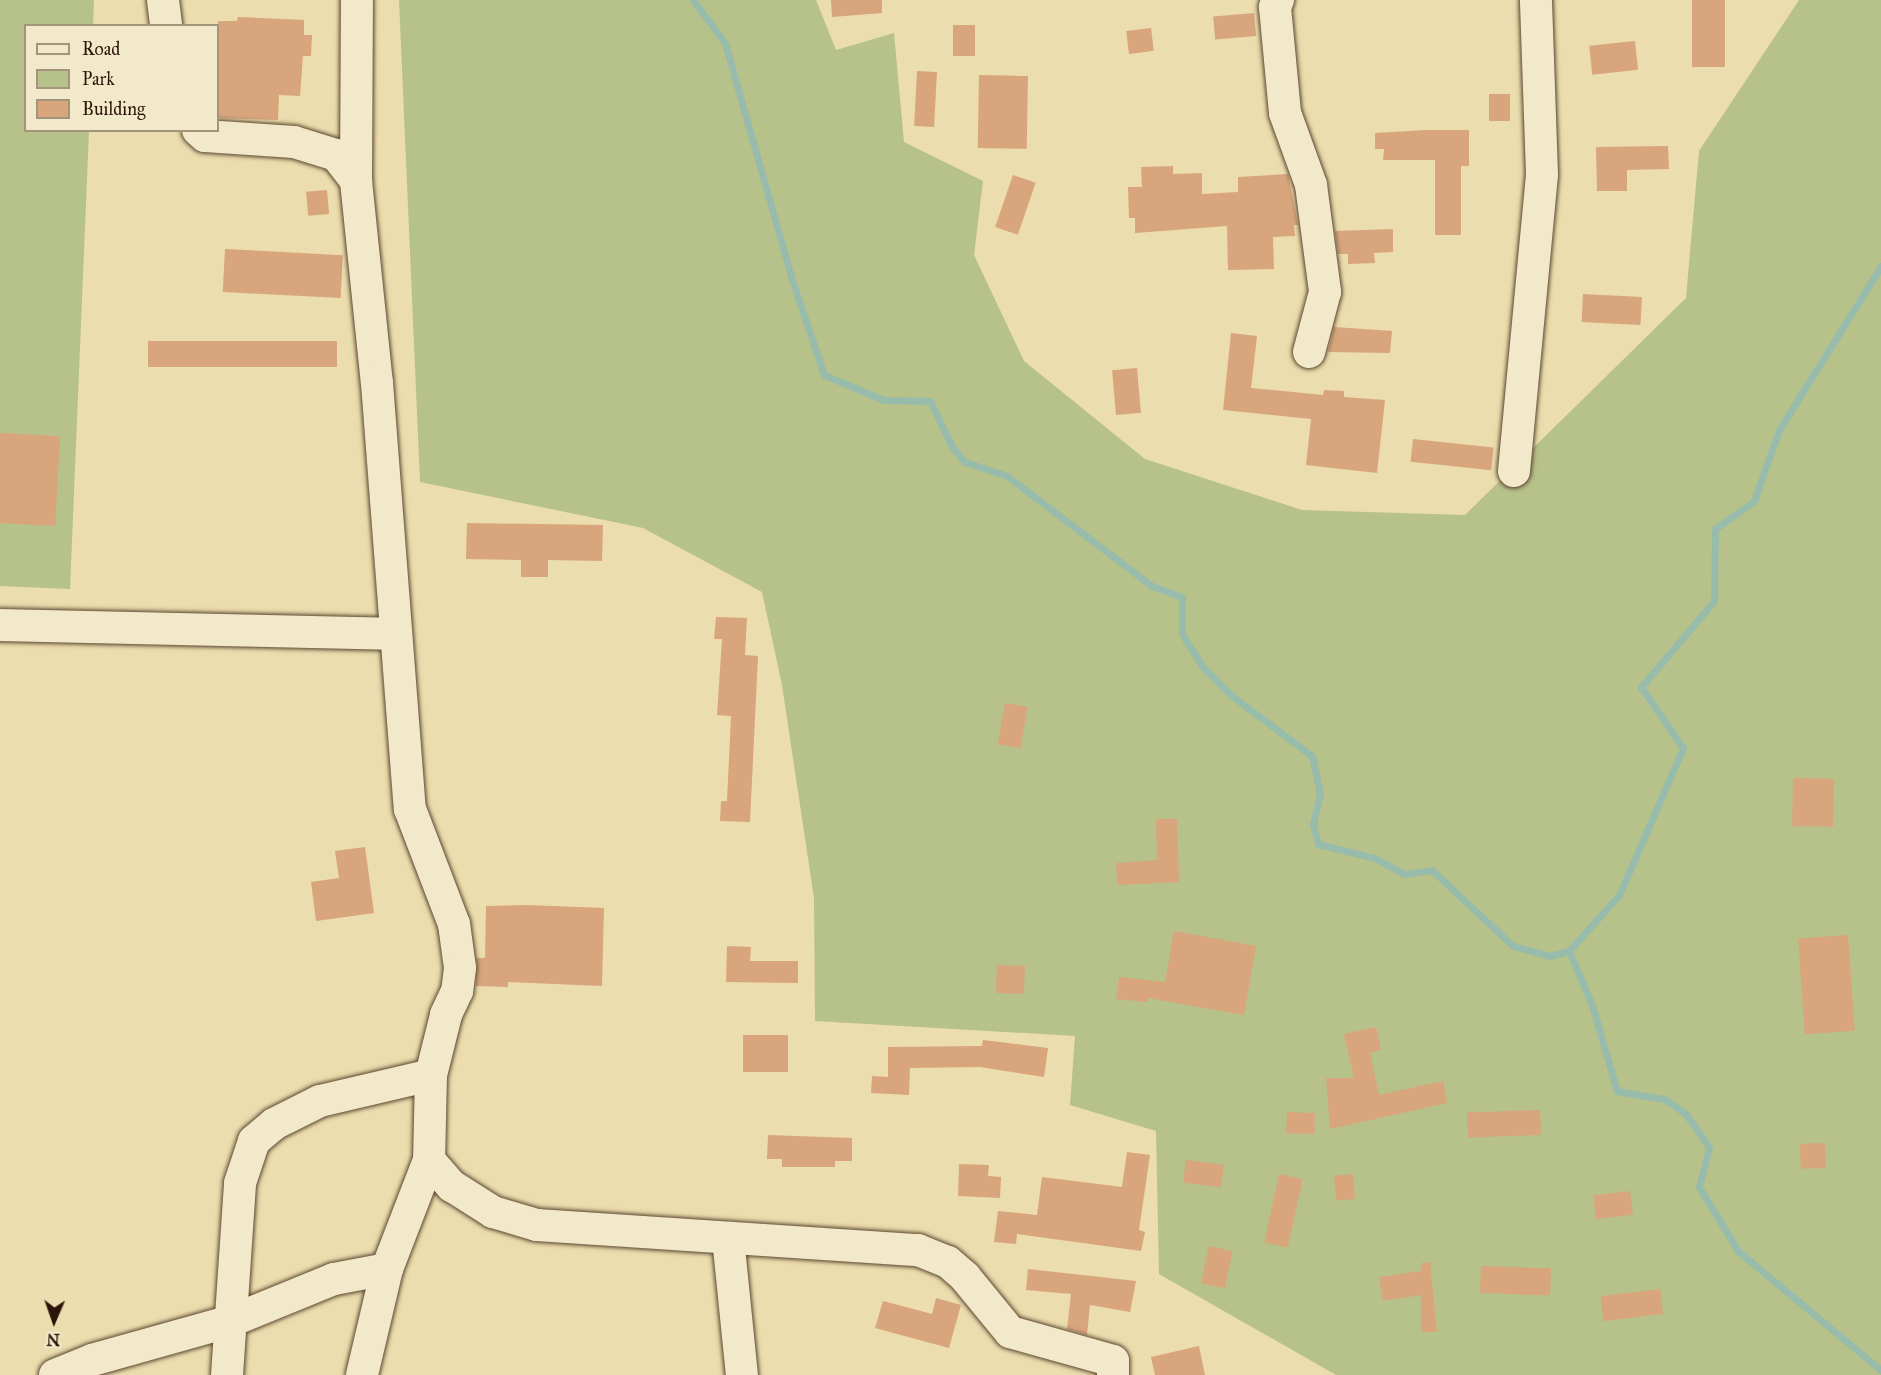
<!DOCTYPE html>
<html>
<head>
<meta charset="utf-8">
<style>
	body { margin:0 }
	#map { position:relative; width:1881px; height:1375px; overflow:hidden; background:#ebddad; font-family:"IM FELL Great Primer",serif }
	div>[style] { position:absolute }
	.green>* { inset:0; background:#b7c18a }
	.stream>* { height:7px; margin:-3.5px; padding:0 3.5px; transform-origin:3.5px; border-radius:3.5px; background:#98bcab }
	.building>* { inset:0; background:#d8a57d; transform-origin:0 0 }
	.roads { filter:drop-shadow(0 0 2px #5c4631) drop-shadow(0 0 2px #5c4631) }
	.minor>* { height:32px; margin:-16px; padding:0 16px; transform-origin:16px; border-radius:16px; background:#f2e9ca }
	span { translate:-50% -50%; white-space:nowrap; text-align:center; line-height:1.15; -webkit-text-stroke:6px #f2e9ca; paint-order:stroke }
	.legend { position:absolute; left:24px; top:24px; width:195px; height:108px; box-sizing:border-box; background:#f2e9ca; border:2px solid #a3947c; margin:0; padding:8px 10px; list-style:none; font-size:18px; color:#2c1408 }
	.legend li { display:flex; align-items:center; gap:12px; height:30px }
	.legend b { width:30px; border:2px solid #a3947c }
	.north { position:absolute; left:24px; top:1291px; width:60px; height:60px; -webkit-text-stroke:4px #f2e9ca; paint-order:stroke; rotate:182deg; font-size:16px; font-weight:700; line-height:24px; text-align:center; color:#2c1408 }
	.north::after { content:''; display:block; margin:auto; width:21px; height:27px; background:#2c1408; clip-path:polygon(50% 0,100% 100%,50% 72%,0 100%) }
</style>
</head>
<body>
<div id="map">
	<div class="green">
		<div style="clip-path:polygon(0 0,94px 0,93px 25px,26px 26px,26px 130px,89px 131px,70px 589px,0 586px)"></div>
		<div style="clip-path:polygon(399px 0,816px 0,836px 50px,894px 33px,904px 142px,983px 181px,974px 255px,1024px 361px,1145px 459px,1302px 510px,1465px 515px,1686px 298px,1699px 151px,1799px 0,1881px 0,1881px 1375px,1336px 1375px,1159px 1274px,1156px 1131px,1070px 1105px,1075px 1036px,815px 1021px,814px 898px,782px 685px,762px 592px,643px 528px,420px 482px)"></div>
	</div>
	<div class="stream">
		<div style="left:693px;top:0;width:54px;rotate:53.3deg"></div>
		<div style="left:725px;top:43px;width:243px;rotate:74.2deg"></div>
		<div style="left:791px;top:277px;width:103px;rotate:71.4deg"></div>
		<div style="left:824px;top:375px;width:65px;rotate:22.6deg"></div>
		<div style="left:884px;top:400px;width:46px;rotate:1.2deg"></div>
		<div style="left:930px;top:401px;width:51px;rotate:64.4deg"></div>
		<div style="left:952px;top:447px;width:20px;rotate:49deg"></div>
		<div style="left:965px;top:462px;width:44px;rotate:18.4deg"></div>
		<div style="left:1007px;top:476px;width:182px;rotate:37.2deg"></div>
		<div style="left:1152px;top:586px;width:32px;rotate:20deg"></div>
		<div style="left:1182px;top:597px;width:37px;rotate:90deg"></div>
		<div style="left:1182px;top:634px;width:38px;rotate:58deg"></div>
		<div style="left:1202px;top:666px;width:42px;rotate:45deg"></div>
		<div style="left:1232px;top:696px;width:100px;rotate:36.9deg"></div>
		<div style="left:1312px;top:756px;width:39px;rotate:78deg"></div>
		<div style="left:1320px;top:794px;width:31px;rotate:103deg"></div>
		<div style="left:1313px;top:824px;width:21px;rotate:76deg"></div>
		<div style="left:1318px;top:844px;width:59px;rotate:13.8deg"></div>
		<div style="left:1375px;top:858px;width:33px;rotate:29deg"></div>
		<div style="left:1404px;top:874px;width:28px;rotate:-8deg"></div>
		<div style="left:1432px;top:870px;width:111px;rotate:43.2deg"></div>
		<div style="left:1513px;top:946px;width:38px;rotate:15deg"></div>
		<div style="left:1550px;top:956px;width:20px;rotate:-15deg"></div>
		<div style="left:1881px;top:266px;width:193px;rotate:121.9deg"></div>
		<div style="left:1779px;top:430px;width:75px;rotate:109.4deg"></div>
		<div style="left:1754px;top:501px;width:48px;rotate:144.3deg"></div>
		<div style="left:1715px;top:529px;width:72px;rotate:90.8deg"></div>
		<div style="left:1714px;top:601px;width:113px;rotate:130.3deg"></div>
		<div style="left:1641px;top:687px;width:74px;rotate:55.5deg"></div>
		<div style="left:1683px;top:748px;width:160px;rotate:113.5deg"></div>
		<div style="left:1619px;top:895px;width:75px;rotate:131.8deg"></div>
		<div style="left:1569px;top:951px;width:59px;rotate:66.9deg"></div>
		<div style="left:1592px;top:1005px;width:90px;rotate:73.8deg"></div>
		<div style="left:1617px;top:1091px;width:48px;rotate:9.7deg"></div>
		<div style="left:1664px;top:1099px;width:25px;rotate:34deg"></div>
		<div style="left:1685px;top:1113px;width:42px;rotate:54.8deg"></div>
		<div style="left:1709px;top:1147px;width:41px;rotate:104deg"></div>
		<div style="left:1699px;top:1187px;width:75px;rotate:58.6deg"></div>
		<div style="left:1738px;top:1251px;width:186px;rotate:39.8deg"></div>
	</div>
	<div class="building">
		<div style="clip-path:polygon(831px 0,882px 0,882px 13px,832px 17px)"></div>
		<div style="left:1692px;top:0;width:33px;height:67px"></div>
		<div style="left:1254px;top:13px;width:23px;height:41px;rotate:85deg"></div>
		<div style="clip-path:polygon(238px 17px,304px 20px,304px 35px,312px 35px,311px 56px,303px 56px,300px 96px,279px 95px,278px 120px,218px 118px,218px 21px,237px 21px)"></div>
		<div style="left:953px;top:25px;width:22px;height:31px"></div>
		<div style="left:1151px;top:28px;width:23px;height:25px;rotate:83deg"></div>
		<div style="left:1635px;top:41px;width:29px;height:46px;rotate:84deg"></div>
		<div style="left:917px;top:71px;width:20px;height:55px;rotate:3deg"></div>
		<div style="left:979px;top:75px;width:49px;height:73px;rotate:1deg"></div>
		<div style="left:1489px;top:94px;width:21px;height:27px"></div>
		<div style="clip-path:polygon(1426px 130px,1469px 130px,1469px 166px,1461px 166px,1461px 235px,1435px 235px,1435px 160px,1383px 160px,1384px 149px,1375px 149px,1375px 133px)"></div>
		<div style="clip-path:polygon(1668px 146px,1669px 169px,1627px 170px,1627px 191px,1597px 191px,1596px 147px)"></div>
		<div style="clip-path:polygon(1173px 166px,1173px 174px,1202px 173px,1202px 194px,1238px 192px,1238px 177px,1288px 174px,1298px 225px,1294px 225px,1295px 236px,1273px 237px,1274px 269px,1228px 270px,1227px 226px,1135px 233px,1135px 218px,1129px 218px,1128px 187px,1142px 187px,1141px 167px)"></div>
		<div style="left:1013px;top:175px;width:24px;height:55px;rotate:19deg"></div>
		<div style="left:327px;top:190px;width:24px;height:21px;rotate:85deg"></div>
		<div style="clip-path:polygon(1393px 229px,1393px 252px,1374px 253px,1375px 263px,1348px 264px,1348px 254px,1338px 254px,1335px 231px)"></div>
		<div style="left:225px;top:249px;width:118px;height:43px;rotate:3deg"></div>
		<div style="left:1583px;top:294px;width:59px;height:28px;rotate:3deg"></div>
		<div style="clip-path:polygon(1334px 327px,1392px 331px,1390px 353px,1328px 352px)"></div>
		<div style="clip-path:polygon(1231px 333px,1257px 336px,1251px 388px,1323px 395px,1324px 390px,1344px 391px,1344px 397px,1385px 400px,1377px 473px,1306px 465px,1311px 419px,1223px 410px)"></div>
		<div style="left:337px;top:341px;width:26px;height:189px;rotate:90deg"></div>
		<div style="left:1137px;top:368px;width:45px;height:25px;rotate:85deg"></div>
		<div style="left:0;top:433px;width:60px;height:90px;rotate:3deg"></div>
		<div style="left:1413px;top:439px;width:81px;height:23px;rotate:6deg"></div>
		<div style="clip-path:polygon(467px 523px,603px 525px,602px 561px,548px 560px,548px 577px,521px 577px,521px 560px,466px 559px)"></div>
		<div style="clip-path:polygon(716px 617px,747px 618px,745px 655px,758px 656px,750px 822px,720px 821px,721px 801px,727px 801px,731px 716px,717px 715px,722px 639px,714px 639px)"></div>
		<div style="left:1005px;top:703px;width:23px;height:42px;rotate:10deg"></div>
		<div style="left:1793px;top:778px;width:41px;height:48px;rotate:1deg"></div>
		<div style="clip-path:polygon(1156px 819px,1177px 819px,1179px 882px,1118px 885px,1116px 863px,1157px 860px)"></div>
		<div style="clip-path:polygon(365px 847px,374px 913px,316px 921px,311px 882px,339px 878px,335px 851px)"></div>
		<div style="clip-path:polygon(526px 905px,604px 908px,602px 986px,508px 982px,508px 987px,476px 986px,477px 958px,485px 958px,486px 906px)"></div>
		<div style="clip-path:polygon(1174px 931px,1256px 946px,1244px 1015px,1148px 998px,1148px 1002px,1116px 999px,1119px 977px,1165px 982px)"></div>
		<div style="left:1848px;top:935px;width:96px;height:50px;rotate:86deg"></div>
		<div style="clip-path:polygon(727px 946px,751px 947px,750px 961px,798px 961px,798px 983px,726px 982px)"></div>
		<div style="left:997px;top:965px;width:28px;height:28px;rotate:2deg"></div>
		<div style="clip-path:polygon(1376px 1027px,1381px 1050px,1370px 1053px,1379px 1095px,1443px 1081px,1447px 1103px,1330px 1129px,1326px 1078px,1354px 1078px,1344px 1034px)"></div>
		<div style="left:788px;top:1035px;width:37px;height:45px;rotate:90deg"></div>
		<div style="clip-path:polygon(983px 1040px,1048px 1048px,1044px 1077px,980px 1067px,910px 1068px,909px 1095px,871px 1093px,872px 1076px,888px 1077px,888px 1047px,982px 1046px)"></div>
		<div style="left:1540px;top:1110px;width:25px;height:73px;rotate:88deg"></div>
		<div style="left:1287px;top:1112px;width:28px;height:21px;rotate:2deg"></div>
		<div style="clip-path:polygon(768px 1135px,852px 1138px,852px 1161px,835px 1161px,835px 1167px,782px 1167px,782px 1159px,767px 1159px)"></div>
		<div style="left:1825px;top:1143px;width:25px;height:25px;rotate:88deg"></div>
		<div style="clip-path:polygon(1127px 1152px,1150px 1155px,1139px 1230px,1145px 1232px,1141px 1251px,1017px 1234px,1016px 1244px,994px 1242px,998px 1211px,1037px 1215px,1042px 1177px,1122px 1187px)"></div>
		<div style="left:1186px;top:1160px;width:38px;height:23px;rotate:7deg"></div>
		<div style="clip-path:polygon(959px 1164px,989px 1165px,988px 1176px,1001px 1177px,1000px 1198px,958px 1196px)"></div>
		<div style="left:1279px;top:1174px;width:24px;height:70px;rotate:12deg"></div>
		<div style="left:1353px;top:1174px;width:25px;height:19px;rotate:85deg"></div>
		<div style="left:1630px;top:1191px;width:24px;height:37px;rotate:83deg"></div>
		<div style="left:1209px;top:1246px;width:24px;height:38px;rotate:12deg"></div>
		<div style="clip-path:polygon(1430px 1262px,1437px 1332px,1421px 1332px,1421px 1295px,1383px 1301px,1379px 1277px,1421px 1271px,1421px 1263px)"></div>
		<div style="left:1481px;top:1266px;width:70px;height:27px;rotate:2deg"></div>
		<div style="clip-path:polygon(1028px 1269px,1136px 1281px,1130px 1312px,1090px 1305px,1087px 1335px,1067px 1329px,1071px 1294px,1026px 1290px)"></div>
		<div style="left:1660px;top:1289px;width:25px;height:60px;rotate:83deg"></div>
		<div style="clip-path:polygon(936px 1298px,961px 1305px,949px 1348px,875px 1328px,883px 1301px,932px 1314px)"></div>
		<div style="clip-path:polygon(1199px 1346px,1205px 1375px,1155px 1375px,1151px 1357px)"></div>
	</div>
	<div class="roads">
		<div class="minor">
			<div style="left:163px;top:0;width:26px;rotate:83deg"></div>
			<div style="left:1278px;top:0;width:8px;rotate:113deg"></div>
			<div style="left:1275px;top:7px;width:106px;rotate:84.6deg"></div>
			<div style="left:1285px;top:113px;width:77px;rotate:70.1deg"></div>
			<div style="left:1311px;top:185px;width:108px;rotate:82.5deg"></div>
			<div style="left:1325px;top:292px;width:62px;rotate:104.9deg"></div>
			<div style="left:198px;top:130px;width:9px;rotate:41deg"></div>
			<div style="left:205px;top:136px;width:89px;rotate:3.9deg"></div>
			<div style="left:294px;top:142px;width:44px;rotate:17.2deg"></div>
			<div style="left:336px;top:155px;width:33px;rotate:52deg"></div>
			<div style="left:356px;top:181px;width:203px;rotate:84.1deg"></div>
			<div style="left:377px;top:383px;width:427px;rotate:85.6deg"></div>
			<div style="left:410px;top:809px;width:123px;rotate:69.1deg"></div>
			<div style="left:454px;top:924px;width:44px;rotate:82.2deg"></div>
			<div style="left:460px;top:968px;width:23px;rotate:97deg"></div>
			<div style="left:457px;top:991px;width:26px;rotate:115deg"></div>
			<div style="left:446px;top:1015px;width:62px;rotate:104deg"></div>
			<div style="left:431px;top:1075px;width:85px;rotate:91.3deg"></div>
			<div style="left:429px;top:1160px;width:117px;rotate:111.1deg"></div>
			<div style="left:387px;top:1269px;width:109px;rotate:103.3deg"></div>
			<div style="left:356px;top:181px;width:181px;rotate:-89.7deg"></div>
			<div style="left:1514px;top:471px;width:298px;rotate:-84.6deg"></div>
			<div style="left:1542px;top:174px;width:174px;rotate:-92deg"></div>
			<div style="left:0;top:625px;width:396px;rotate:1.3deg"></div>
			<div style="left:429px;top:1160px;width:35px;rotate:49deg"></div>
			<div style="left:452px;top:1186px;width:49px;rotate:32.4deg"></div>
			<div style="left:493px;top:1212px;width:46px;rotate:16.5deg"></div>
			<div style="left:537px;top:1225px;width:382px;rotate:3.8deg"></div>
			<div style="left:918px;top:1250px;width:32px;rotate:22deg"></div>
			<div style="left:948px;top:1262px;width:23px;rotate:41deg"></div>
			<div style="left:965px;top:1277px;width:71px;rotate:50.7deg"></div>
			<div style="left:1010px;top:1332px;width:107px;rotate:15.7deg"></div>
			<div style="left:1113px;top:1361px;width:14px;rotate:90deg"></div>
			<div style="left:728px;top:1238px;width:138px;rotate:84.2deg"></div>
			<div style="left:55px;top:1375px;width:40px;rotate:-22deg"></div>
			<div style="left:92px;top:1360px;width:144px;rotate:-15.7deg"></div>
			<div style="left:231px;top:1321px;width:111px;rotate:-22.2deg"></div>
			<div style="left:334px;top:1279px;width:54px;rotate:-10.7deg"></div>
			<div style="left:227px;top:1375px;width:192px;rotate:-86.1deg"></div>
			<div style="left:240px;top:1183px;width:44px;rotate:-71.6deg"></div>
			<div style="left:254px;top:1141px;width:26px;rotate:-40deg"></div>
			<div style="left:274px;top:1124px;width:51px;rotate:-26.6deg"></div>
			<div style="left:320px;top:1101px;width:114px;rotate:-13.2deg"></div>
		</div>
	</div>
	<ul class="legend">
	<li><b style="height:8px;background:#f2e9ca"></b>Road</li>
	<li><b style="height:16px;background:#b7c18a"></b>Park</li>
	<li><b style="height:16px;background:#d8a57d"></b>Building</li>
	</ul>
	<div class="north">N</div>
</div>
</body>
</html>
